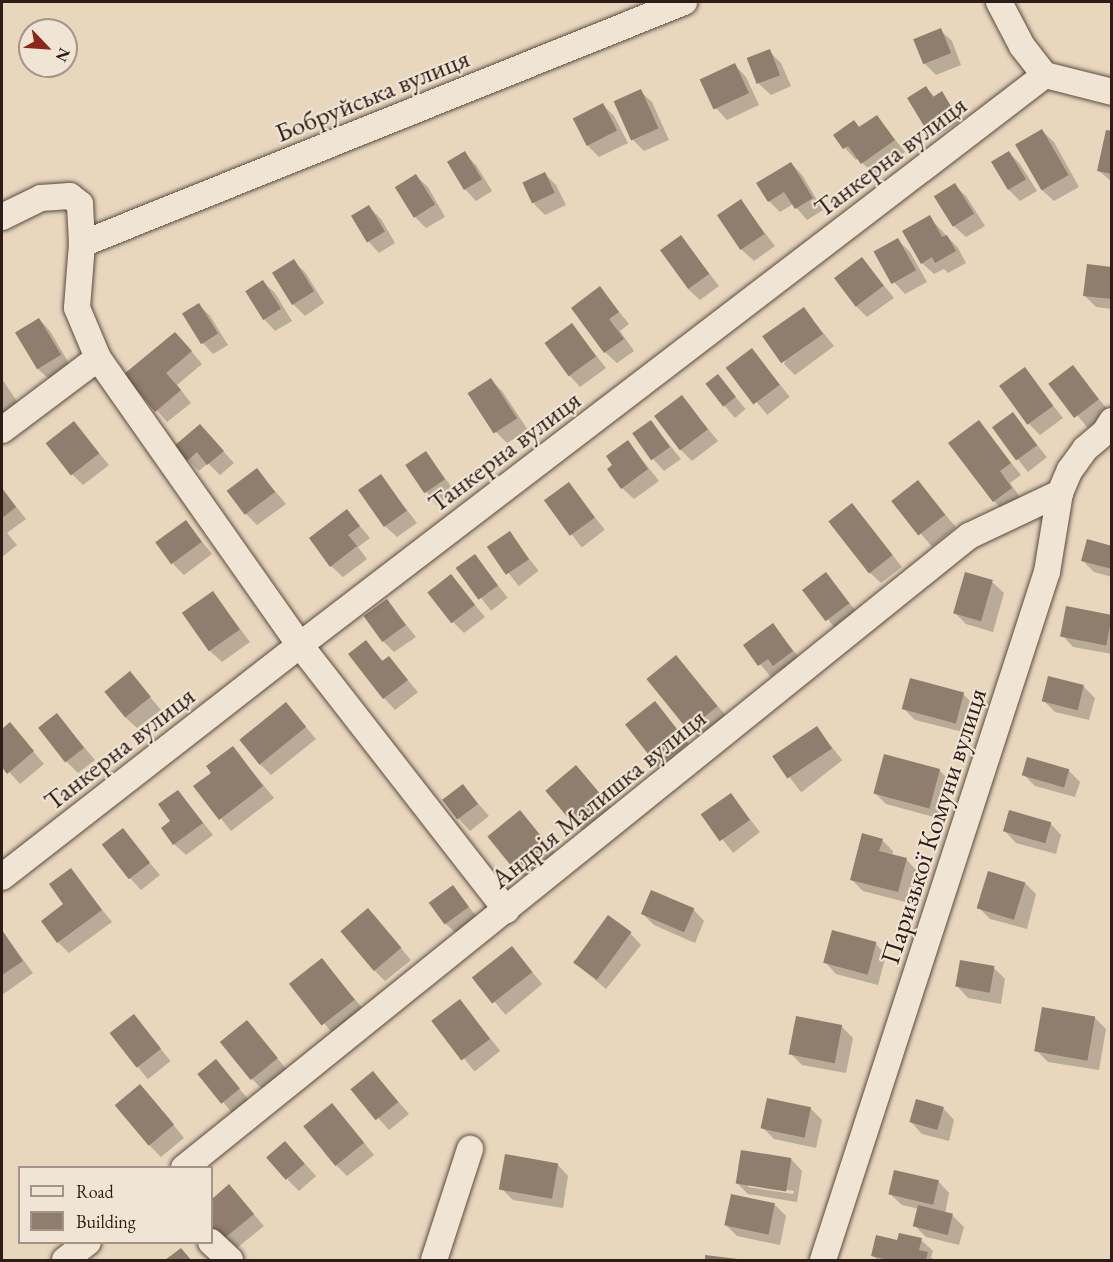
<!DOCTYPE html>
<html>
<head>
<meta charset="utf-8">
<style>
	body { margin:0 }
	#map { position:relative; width:1113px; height:1262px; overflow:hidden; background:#e8d6bd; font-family:"EB Garamond",serif }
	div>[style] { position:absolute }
	.shadow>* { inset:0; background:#0003; transform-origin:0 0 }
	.building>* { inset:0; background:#8f7d6d; transform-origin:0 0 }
	.roads { filter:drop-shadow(0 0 2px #5c4b40) drop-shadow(0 0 2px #5c4b40) }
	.minor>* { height:26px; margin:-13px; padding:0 13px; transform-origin:13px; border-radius:13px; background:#f0e4d4 }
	span { translate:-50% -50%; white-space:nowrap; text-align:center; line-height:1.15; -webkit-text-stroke:4.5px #f0e4d4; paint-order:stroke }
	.street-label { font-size:27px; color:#2e1d17 }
	.frame { position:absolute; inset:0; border:3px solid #2e1d17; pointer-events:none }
	.legend { position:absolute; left:18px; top:1166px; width:195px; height:78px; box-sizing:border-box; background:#f0e4d4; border:2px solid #a29488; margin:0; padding:8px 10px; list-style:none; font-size:18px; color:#2e1d17 }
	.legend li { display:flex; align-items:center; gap:12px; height:30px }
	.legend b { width:30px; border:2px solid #a29488 }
	.north { position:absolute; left:18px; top:18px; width:60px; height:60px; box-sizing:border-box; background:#f0e4d4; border:2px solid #a29488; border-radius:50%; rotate:115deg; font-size:16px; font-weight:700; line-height:24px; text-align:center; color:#2e1d17 }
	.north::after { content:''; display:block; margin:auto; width:21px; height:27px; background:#8f2418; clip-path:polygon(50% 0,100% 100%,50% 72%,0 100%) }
</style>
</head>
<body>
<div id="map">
	<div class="shadow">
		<div style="clip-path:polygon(940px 30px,952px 41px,961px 65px,936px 75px,925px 64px)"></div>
		<div style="clip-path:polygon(769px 51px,781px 63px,791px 86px,771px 95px,759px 84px)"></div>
		<div style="clip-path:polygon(735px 65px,746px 77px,759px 105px,727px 120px,716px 108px,702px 80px)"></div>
		<div style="clip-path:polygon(926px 88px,935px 97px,941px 93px,962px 120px,937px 136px,925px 125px)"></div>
		<div style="clip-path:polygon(640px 91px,652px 102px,669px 140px,644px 151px,633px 140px)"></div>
		<div style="clip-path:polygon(603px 105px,614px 116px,628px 143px,599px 157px,588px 146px)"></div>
		<div style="clip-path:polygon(877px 117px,905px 152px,874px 175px,858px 158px,856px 160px,845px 148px,835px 135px,854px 122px,860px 128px)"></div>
		<div style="clip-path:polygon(1042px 131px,1054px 142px,1079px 187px,1054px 201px,1042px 190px)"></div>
		<div style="clip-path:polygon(1112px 133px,1112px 182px,1098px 170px)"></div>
		<div style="clip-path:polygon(464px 153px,476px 165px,492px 191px,476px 201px,465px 189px)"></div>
		<div style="clip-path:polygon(1009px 153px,1020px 164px,1037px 191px,1020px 201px,1009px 190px)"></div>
		<div style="clip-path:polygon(791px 163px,802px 175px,823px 210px,807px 220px,793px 204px,780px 212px,769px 201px)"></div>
		<div style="clip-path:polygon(544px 173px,556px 185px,566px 205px,545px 215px,534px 204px)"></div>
		<div style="clip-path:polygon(416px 176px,428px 187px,445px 217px,426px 228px,415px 217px)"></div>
		<div style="clip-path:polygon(954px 185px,966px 196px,985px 226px,966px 237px,954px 226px)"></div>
		<div style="clip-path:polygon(740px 201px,775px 246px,754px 261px,742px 250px)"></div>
		<div style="clip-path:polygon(369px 207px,381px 219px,395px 243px,379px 253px,368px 241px)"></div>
		<div style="clip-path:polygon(929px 217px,958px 248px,966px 263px,948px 273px,944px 269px,934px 274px,922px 263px)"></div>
		<div style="clip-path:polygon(681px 237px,719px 286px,700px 300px,688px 289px)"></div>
		<div style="clip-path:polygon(898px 240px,910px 252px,927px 282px,905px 294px,894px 282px,876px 252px)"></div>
		<div style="clip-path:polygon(862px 258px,894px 298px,867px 317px,856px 306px)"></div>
		<div style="clip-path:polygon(293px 261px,305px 272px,324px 303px,305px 316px,293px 304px)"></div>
		<div style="clip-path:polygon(1112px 269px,1112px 309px,1096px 307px,1085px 296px)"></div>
		<div style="clip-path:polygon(263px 282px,275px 293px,292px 321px,275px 331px,264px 319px)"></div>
		<div style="clip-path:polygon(600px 288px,629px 324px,620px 331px,634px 351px,617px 363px,605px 352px)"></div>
		<div style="clip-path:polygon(199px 305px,210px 316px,228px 345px,213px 354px,202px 342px)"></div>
		<div style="clip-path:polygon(804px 309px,834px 346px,795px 375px,784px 364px)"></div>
		<div style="clip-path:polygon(39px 319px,50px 331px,71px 367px,50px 380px,38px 369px)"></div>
		<div style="clip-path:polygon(572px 325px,606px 368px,580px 387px,569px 375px)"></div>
		<div style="clip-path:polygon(186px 345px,202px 364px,177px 385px,191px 403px,167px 422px,126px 374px)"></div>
		<div style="left:752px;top:350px;width:60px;height:29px;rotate:51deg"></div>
		<div style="left:1072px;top:367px;width:57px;height:27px;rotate:50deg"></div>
		<div style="clip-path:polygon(1024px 369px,1063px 418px,1040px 435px,1029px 424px)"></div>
		<div style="left:718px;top:376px;width:43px;height:14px;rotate:50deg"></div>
		<div style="clip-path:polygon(2px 379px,18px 403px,2px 414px)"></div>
		<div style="clip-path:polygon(491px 380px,502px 391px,528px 430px,507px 443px,496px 432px)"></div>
		<div style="clip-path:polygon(682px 397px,718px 441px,692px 461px,681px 450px)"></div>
		<div style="left:1013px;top:414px;width:55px;height:24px;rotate:52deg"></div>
		<div style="clip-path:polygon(651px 422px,681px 459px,664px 471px,653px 459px)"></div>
		<div style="clip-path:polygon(978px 422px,1021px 475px,1010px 483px,1022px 500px,1005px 512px,994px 501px)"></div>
		<div style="clip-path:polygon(74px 423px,109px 465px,83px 485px,72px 474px)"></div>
		<div style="clip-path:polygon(200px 426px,234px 463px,220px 475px,208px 463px,199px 471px,188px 460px)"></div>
		<div style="clip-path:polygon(628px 442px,659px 481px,634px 499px,622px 488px)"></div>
		<div style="left:426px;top:453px;width:48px;height:23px;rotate:53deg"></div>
		<div style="clip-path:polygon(257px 470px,286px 504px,257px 525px,246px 514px)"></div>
		<div style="clip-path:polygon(381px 476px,417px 523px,397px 537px,385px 526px)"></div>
		<div style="left:918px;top:482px;width:59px;height:31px;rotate:50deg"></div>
		<div style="left:569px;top:484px;width:58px;height:29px;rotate:52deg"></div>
		<div style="clip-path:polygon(2px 489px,26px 519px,7px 533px,17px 545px,2px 557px)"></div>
		<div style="clip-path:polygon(852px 505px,902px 567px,881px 583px,869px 572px)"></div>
		<div style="clip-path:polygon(347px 511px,370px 538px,358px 547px,367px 559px,343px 577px,331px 566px)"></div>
		<div style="clip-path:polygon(186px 522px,212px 554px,184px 575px,173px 564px)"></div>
		<div style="left:509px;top:533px;width:48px;height:25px;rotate:52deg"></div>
		<div style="clip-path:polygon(1112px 547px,1112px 577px,1094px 572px,1082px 560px)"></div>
		<div style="left:475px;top:556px;width:53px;height:21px;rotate:52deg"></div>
		<div style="left:826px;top:574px;width:53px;height:27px;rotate:51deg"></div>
		<div style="clip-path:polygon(451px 576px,485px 617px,464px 633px,453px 622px)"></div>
		<div style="clip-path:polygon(992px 582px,1004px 593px,993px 632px,966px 624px,955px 613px)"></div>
		<div style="clip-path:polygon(213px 593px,250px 642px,222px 662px,210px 651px)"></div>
		<div style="clip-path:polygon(387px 601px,416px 637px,394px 652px,383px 641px)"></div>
		<div style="clip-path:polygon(1112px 617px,1112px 654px,1073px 647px,1062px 635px)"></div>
		<div style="clip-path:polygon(772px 625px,804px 663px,786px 676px,779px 670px,771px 677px,745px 646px)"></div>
		<div style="clip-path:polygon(366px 642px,384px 662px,389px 658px,418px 692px,395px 710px,384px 698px)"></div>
		<div style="clip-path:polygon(676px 657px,728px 718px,701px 740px,690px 729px)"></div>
		<div style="clip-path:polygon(130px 673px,161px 710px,137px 728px,125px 717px)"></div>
		<div style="clip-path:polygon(1083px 686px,1095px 698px,1089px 720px,1055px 712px,1044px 701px)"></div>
		<div style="clip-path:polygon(963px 694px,974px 705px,967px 733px,915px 720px,903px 708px)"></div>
		<div style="left:655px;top:703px;width:67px;height:35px;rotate:50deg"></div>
		<div style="clip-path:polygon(286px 704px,316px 739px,271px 775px,260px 764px)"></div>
		<div style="clip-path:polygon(57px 715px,95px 760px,78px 773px,67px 762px)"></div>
		<div style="clip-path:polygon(10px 724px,44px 764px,20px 784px,2px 764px,2px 731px)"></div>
		<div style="left:817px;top:728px;width:41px;height:52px;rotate:52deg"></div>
		<div style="clip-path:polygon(233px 748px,274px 798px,231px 831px,195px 787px,213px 773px)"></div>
		<div style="left:576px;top:767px;width:60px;height:37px;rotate:49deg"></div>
		<div style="clip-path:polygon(939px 770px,951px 782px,941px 819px,886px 804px,875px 793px)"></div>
		<div style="clip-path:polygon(1068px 770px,1080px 782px,1075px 797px,1035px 786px,1023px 774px)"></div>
		<div style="clip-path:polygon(463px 786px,489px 816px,470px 831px,459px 819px)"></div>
		<div style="clip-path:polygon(178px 791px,213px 835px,186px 855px,174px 844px)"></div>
		<div style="left:731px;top:795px;width:47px;height:34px;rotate:52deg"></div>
		<div style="clip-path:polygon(520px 812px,558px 856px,528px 881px,517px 869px)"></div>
		<div style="clip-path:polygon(1050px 823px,1061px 835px,1056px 854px,1016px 843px,1005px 831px)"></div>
		<div style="clip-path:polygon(122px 830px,160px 875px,141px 890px,130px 878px)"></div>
		<div style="clip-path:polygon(882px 840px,893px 851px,892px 856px,906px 859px,917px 871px,909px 903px,863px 891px,851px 879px)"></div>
		<div style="clip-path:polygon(70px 870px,112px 922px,69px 953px,58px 942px)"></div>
		<div style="clip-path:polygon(1025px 883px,1036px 894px,1027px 929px,990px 919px,979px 908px)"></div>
		<div style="clip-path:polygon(452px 887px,479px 919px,458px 935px,446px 924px)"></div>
		<div style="clip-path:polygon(693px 909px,704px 921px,695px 943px,654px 925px,643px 914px)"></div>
		<div style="clip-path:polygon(368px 910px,411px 960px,385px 981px,374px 970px)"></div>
		<div style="clip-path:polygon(2px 931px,33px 973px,2px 995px)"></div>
		<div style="clip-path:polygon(630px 933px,641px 945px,606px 989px,573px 961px)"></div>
		<div style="clip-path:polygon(875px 943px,886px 955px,878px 985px,836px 974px,825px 962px)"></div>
		<div style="left:512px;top:948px;width:47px;height:48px;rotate:50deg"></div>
		<div style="left:322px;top:960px;width:67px;height:39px;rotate:50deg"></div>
		<div style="clip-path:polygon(994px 968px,1005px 979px,1001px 1004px,968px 998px,957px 986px)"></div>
		<div style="left:460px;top:1001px;width:64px;height:33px;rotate:51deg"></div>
		<div style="left:134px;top:1016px;width:58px;height:29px;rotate:51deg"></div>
		<div style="clip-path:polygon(1094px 1017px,1106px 1029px,1099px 1070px,1048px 1062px,1037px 1051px)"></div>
		<div style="clip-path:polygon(247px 1022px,288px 1071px,263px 1090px,252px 1079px)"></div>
		<div style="clip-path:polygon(841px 1026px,853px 1038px,846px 1073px,802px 1065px,791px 1054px)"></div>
		<div style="left:216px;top:1061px;width:52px;height:21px;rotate:50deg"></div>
		<div style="clip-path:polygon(384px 1085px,409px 1114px,389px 1130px,353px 1090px)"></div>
		<div style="clip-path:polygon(151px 1097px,184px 1138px,161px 1157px,150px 1146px)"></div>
		<div style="clip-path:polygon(810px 1108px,822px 1120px,816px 1148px,774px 1139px,763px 1128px)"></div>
		<div style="clip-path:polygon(943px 1108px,954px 1120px,949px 1141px,922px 1134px,911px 1122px)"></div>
		<div style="clip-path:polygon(343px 1117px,374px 1155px,347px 1176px,336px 1165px)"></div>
		<div style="clip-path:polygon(296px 1154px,316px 1176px,299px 1191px,288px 1180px)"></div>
		<div style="clip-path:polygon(evenodd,791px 1159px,802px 1171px,797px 1202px,748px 1194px,737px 1183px,791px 1159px,748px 1184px,794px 1191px,793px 1194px,748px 1187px,748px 1184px)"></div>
		<div style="clip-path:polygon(557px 1164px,568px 1176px,563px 1208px,513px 1200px,501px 1188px)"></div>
		<div style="clip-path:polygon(938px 1181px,949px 1193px,945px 1214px,952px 1215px,964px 1227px,959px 1245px,926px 1237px,915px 1226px,919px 1209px,902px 1205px,890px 1194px)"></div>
		<div style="clip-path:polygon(229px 1186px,264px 1226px,233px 1251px,212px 1227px,212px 1201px)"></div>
		<div style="clip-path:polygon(775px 1205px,786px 1216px,780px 1245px,737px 1236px,726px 1225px)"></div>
		<div style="clip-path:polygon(921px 1240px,933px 1251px,931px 1257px,934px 1260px,878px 1260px,873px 1256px,898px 1242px)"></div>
	</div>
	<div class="building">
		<div style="left:941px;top:28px;width:27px;height:30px;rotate:68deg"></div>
		<div style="left:770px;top:49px;width:28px;height:25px;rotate:69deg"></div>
		<div style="left:735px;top:63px;width:33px;height:39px;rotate:65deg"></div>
		<div style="clip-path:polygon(926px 86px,933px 97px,942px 91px,952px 108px,924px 126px,907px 98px)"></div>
		<div style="left:641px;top:89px;width:43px;height:30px;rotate:66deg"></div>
		<div style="left:603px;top:103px;width:31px;height:34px;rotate:63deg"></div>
		<div style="clip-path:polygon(877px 115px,895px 140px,861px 164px,848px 146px,843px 149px,833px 135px,854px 120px,859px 127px)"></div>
		<div style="left:1042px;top:129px;width:53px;height:31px;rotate:60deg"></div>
		<div style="clip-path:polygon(1106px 130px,1112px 131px,1112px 174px,1097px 171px)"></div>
		<div style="left:465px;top:151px;width:33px;height:21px;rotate:59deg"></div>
		<div style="left:1009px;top:151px;width:33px;height:21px;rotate:59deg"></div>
		<div style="clip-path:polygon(791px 162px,813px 198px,795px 209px,784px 192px,768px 202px,756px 183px)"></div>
		<div style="left:545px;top:172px;width:23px;height:25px;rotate:65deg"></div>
		<div style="left:416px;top:174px;width:36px;height:25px;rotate:58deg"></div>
		<div style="left:955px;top:183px;width:36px;height:25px;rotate:58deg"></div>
		<div style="left:741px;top:199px;width:42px;height:29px;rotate:56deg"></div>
		<div style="left:369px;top:205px;width:31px;height:21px;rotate:59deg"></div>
		<div style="clip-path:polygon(930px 215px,942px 237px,947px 235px,956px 251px,935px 263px,932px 257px,921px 264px,902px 231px)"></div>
		<div style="left:681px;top:235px;width:48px;height:26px;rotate:54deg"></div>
		<div style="left:898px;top:238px;width:37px;height:28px;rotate:61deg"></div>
		<div style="left:862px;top:257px;width:36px;height:35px;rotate:53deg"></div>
		<div style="left:294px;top:259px;width:38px;height:26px;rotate:58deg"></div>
		<div style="clip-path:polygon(1087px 264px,1112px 267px,1112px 299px,1083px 296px)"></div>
		<div style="left:263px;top:280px;width:34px;height:21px;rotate:58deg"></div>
		<div style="clip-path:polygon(600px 286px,619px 312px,609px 319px,624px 339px,604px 353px,571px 308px)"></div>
		<div style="left:199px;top:303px;width:36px;height:20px;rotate:58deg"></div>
		<div style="left:804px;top:307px;width:33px;height:51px;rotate:55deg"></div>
		<div style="left:39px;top:318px;width:43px;height:28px;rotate:59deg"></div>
		<div style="left:572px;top:323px;width:41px;height:34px;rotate:54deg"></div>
		<div style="clip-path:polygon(175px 332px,192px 351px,166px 373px,181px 390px,155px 412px,124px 374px)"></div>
		<div style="left:752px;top:348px;width:46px;height:33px;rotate:53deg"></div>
		<div style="left:1073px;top:365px;width:43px;height:31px;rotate:53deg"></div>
		<div style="left:1025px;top:367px;width:48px;height:32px;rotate:54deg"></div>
		<div style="left:718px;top:374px;width:29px;height:16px;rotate:52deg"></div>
		<div style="left:491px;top:378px;width:48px;height:28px;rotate:57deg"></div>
		<div style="left:682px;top:395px;width:43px;height:35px;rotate:53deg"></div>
		<div style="left:1013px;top:412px;width:41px;height:26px;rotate:54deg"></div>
		<div style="left:651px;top:420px;width:33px;height:23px;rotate:55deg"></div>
		<div style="clip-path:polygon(979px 420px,1011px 463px,1000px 471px,1012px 488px,993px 502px,948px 443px)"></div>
		<div style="left:74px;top:421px;width:41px;height:36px;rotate:52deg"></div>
		<div style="clip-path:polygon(200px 424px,224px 451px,207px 465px,197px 452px,187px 461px,174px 446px)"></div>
		<div style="clip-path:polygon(628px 440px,648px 469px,621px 489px,607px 469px,612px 465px,606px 456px)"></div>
		<div style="left:426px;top:451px;width:34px;height:25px;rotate:56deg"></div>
		<div style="left:257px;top:468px;width:30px;height:38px;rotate:53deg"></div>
		<div style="left:381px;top:474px;width:45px;height:28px;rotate:55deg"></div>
		<div style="left:918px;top:480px;width:44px;height:34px;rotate:52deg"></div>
		<div style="left:569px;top:482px;width:44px;height:31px;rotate:54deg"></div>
		<div style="clip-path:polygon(2px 488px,16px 507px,2px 518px)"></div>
		<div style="left:852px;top:503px;width:66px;height:30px;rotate:52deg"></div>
		<div style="clip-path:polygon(347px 509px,360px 526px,348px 535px,357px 546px,330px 567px,309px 538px)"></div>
		<div style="left:186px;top:520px;width:27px;height:38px;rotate:54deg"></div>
		<div style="left:510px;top:531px;width:34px;height:28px;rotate:56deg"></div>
		<div style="clip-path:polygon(1087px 539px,1112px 546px,1112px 569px,1081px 561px)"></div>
		<div style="left:475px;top:554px;width:39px;height:24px;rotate:54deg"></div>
		<div style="left:826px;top:572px;width:39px;height:30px;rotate:53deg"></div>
		<div style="left:965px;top:572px;width:29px;height:43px;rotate:16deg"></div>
		<div style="left:451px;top:574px;width:39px;height:30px;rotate:52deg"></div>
		<div style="left:213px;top:591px;width:47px;height:38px;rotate:55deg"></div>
		<div style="left:387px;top:599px;width:32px;height:29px;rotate:54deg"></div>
		<div style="left:1066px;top:606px;width:47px;height:31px;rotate:11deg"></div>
		<div style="clip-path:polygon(773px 623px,793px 651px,773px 666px,768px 659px,758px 666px,743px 645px)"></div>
		<div style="clip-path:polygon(366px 640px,382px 661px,389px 656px,408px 680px,383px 699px,348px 654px)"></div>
		<div style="left:676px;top:655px;width:66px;height:38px;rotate:51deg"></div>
		<div style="left:130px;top:671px;width:33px;height:33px;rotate:51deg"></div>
		<div style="left:1048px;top:676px;width:37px;height:26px;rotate:14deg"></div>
		<div style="left:910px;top:678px;width:56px;height:32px;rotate:15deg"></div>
		<div style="left:655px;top:701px;width:53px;height:38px;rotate:52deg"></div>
		<div style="left:286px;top:702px;width:32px;height:60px;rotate:51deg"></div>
		<div style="left:57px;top:713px;width:44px;height:24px;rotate:52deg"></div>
		<div style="clip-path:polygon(10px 722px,34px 751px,7px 774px,2px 767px,2px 729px)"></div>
		<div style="left:817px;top:726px;width:27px;height:54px;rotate:56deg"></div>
		<div style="clip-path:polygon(233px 746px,263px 786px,219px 820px,193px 786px,211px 773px,206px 766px)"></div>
		<div style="left:884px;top:754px;width:58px;height:41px;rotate:15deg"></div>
		<div style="left:1027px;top:757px;width:44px;height:19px;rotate:16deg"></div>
		<div style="left:576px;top:765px;width:45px;height:40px;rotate:50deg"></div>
		<div style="left:463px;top:784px;width:25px;height:26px;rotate:53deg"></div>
		<div style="clip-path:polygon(178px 790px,203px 823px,173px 845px,161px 828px,170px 821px,158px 804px)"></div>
		<div style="left:731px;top:793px;width:33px;height:37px;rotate:55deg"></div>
		<div style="left:520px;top:810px;width:44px;height:42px;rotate:51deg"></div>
		<div style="left:1009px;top:810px;width:44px;height:22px;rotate:16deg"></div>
		<div style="left:123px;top:828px;width:44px;height:27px;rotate:52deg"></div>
		<div style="clip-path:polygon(862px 833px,883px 839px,879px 851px,907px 858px,898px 892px,850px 880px)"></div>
		<div style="clip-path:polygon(71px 868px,102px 910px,57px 943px,41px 921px,63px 904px,49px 884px)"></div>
		<div style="left:988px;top:871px;width:39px;height:39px;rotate:17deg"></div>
		<div style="left:453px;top:885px;width:27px;height:30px;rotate:54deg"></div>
		<div style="left:651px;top:890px;width:47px;height:26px;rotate:23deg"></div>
		<div style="left:368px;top:908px;width:52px;height:36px;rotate:50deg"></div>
		<div style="left:608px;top:915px;width:29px;height:59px;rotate:36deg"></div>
		<div style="clip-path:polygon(2px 930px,23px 961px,2px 975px)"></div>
		<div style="left:832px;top:930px;width:46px;height:34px;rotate:15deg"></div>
		<div style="left:512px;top:946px;width:33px;height:51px;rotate:52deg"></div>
		<div style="left:322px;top:958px;width:53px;height:42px;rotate:52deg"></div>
		<div style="left:960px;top:960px;width:35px;height:27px;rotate:10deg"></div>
		<div style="left:460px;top:999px;width:50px;height:36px;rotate:53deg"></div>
		<div style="left:1042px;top:1007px;width:54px;height:45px;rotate:10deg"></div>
		<div style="left:134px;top:1014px;width:44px;height:31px;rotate:52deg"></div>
		<div style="left:796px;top:1016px;width:47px;height:39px;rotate:11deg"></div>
		<div style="left:247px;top:1020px;width:49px;height:35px;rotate:51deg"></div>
		<div style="left:216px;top:1059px;width:38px;height:24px;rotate:51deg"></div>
		<div style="left:373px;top:1071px;width:40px;height:29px;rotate:51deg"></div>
		<div style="left:140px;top:1084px;width:53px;height:33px;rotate:50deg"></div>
		<div style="left:767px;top:1098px;width:45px;height:31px;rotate:12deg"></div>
		<div style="left:916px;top:1099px;width:29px;height:24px;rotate:16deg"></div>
		<div style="left:332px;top:1103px;width:51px;height:37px;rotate:51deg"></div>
		<div style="left:285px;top:1141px;width:30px;height:25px;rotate:49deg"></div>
		<div style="left:741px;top:1150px;width:51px;height:34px;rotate:9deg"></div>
		<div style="left:505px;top:1154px;width:54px;height:36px;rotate:10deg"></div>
		<div style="left:894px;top:1170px;width:46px;height:25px;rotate:13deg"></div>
		<div style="clip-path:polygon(229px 1184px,254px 1214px,221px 1241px,212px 1230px,212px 1199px)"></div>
		<div style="left:731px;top:1194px;width:45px;height:32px;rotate:12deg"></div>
		<div style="left:918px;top:1205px;width:36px;height:22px;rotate:14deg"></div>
		<div style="clip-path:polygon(899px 1233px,922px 1238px,919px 1250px,928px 1252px,926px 1260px,889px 1260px,871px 1256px,876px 1235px,897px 1240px)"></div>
		<div style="clip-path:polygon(181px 1248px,191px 1260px,165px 1260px)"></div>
		<div style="clip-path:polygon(705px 1255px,738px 1259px,738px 1260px,705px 1260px)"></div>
	</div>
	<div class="roads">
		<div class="minor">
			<div style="left:999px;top:2px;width:50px;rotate:62.4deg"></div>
			<div style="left:1022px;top:46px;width:37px;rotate:52deg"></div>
			<div style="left:1045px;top:75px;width:69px;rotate:14.2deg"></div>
			<div style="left:2px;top:217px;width:43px;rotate:-26deg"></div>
			<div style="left:41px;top:198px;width:29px;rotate:-4deg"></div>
			<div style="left:70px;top:196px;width:13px;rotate:39deg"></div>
			<div style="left:80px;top:204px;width:40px;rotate:87.1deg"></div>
			<div style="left:82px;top:244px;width:64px;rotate:94.5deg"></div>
			<div style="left:77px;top:308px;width:54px;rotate:67.2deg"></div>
			<div style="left:98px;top:358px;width:120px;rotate:143.1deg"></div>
			<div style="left:82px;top:244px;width:649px;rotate:-21.9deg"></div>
			<div style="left:98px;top:358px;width:351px;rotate:54.9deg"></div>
			<div style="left:300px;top:645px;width:336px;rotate:52.1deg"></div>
			<div style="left:2px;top:877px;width:378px;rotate:-37.9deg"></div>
			<div style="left:300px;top:645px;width:938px;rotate:-37.42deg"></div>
			<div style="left:184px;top:1168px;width:1008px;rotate:-38.84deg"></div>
			<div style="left:969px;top:536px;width:101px;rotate:-25.3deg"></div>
			<div style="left:211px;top:1242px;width:26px;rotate:43deg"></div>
			<div style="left:65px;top:1260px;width:29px;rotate:-38deg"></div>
			<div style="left:434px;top:1260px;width:117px;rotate:-72deg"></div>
			<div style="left:823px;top:1260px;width:724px;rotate:-71.97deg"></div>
			<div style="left:1047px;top:572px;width:80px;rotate:-80.7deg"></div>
			<div style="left:1060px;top:493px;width:25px;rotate:-67deg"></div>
			<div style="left:1070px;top:470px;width:26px;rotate:-54deg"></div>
			<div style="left:1085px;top:449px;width:26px;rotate:-40deg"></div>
			<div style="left:1105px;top:432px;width:13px;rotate:-58deg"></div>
		</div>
	</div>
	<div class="street-label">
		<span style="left:372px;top:95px;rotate:-22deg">Бобруйська вулиця</span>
		<span style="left:890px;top:156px;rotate:-37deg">Танкерна вулиця</span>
		<span style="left:504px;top:451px;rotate:-37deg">Танкерна вулиця</span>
		<span style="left:119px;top:748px;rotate:-38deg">Танкерна вулиця</span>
		<span style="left:598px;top:798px;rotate:-39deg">Андрія Малишка вулиця</span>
		<span style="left:933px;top:826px;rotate:-72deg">Паризької Комуни вулиця</span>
	</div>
	<div class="frame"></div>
	<ul class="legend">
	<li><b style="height:8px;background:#f0e4d4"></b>Road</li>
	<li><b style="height:16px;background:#8f7d6d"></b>Building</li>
	</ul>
	<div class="north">N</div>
</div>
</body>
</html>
